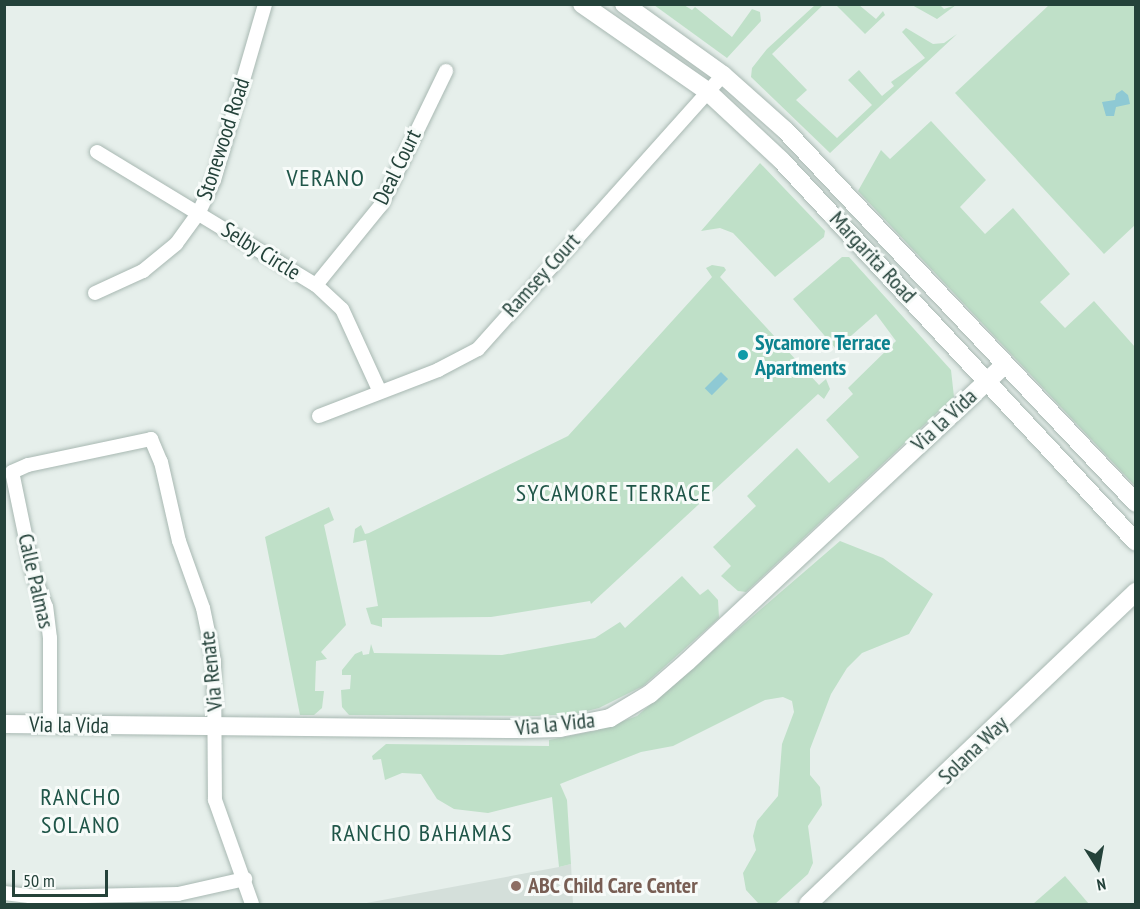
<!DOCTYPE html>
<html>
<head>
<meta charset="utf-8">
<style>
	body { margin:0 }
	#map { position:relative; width:1140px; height:909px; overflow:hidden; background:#e6efeb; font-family:"PT Sans Narrow",sans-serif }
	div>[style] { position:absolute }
	.built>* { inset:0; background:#d4dfda }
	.green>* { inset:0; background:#bfe0c8 }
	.water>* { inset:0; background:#8ec9d4; transform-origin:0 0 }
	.roads { filter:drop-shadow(0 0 2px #a8b8b2) drop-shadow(0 0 2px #a8b8b2) }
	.street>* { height:14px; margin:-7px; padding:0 7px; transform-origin:7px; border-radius:7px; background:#fff }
	.secondary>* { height:18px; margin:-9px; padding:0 9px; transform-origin:9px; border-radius:9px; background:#fff }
	.dots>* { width:16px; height:16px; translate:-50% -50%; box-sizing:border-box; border:3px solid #f7fbf9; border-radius:50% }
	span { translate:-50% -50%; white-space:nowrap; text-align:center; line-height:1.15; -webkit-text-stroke:6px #f7fbf9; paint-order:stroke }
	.street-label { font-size:22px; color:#24423a }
	.culture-label { font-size:22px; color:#0d838f; font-weight:700 }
	.left { translate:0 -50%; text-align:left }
	.education-label { font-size:22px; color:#785e54; font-weight:700 }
	.neighbourhood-label { font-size:24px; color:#1f5548; letter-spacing:1.5px }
	.frame { position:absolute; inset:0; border:6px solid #24423a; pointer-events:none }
	.north { position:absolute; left:1068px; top:837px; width:60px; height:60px; -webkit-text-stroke:4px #f7fbf9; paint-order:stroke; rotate:169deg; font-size:16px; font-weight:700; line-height:24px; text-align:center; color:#24423a }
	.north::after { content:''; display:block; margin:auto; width:21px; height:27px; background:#24423a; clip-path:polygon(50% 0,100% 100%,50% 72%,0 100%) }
	.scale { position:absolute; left:12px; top:870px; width:96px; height:27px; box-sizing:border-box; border:3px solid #24423a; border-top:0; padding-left:8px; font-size:18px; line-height:21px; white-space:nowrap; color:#24423a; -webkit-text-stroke:4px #f7fbf9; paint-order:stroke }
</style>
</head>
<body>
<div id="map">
	<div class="built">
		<div style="clip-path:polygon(571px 864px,573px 904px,361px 904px,559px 867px)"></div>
	</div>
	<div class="green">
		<div style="clip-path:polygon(654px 5px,684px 5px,692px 10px,695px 7px,732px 37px,752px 9px,760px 12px,761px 21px,727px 58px)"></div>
		<div style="clip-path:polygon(815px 5px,823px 5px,772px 54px,807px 90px,796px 100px,837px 138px,872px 105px,848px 80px,859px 70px,882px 96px,894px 86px,891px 82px,925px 58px,902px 32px,906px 28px,933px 44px,944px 43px,957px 34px,830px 153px,751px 77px,752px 68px,767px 49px)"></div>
		<div style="clip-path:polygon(836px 5px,859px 5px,876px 19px,883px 11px,885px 15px,865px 34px)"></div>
		<div style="clip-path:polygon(912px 5px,940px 5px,944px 9px,956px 5px,937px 19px)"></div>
		<div style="clip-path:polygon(1049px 5px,1135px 5px,1135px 225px,1104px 254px,955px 93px)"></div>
		<div style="clip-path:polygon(931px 121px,986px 180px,960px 207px,985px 234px,1013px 208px,1070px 274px,1040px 302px,1065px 328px,1094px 301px,1135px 347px,1135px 486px,858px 191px,881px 150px,890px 159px)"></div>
		<div style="clip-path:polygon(760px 163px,825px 231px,824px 237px,775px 277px,733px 233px,720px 228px,701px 231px)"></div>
		<div style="clip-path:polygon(842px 257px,849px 257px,951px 370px,954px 397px,746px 592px,738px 591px,721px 576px,731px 566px,713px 547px,756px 506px,747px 496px,797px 448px,829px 483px,859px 457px,826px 420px,853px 394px,848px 388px,896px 341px,876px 314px,836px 349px,793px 299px)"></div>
		<div style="clip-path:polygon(712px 265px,724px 267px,726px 270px,720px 277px,819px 385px,826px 379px,830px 389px,824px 399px,818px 394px,591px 604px,590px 601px,491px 617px,382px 618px,382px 627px,371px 624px,366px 608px,378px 606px,366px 540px,353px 543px,355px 529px,361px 525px,365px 534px,369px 533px,568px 436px,712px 277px,706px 268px)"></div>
		<div style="clip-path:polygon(329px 507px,334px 520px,324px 525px,346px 625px,321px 652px,327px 659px,316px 661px,315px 691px,324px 691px,322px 708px,314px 715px,300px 715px,265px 537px)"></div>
		<div style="clip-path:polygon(840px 541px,883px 558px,933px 594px,909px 634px,862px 653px,847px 668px,831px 694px,810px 749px,810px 775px,820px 787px,822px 805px,808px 826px,813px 863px,808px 874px,775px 904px,758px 903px,746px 890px,743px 873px,756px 850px,753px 836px,757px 821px,778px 796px,782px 744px,794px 712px,792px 701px,783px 697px,765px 700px,673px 746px,641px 752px,560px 784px,567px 800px,571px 864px,559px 867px,552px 797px,488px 813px,454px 809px,437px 799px,421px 774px,402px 773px,385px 780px,381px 759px,373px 760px,372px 756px,386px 744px,549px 746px,549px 740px,599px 730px,637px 716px)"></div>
		<div style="clip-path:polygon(682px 576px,700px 595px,708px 589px,718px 600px,719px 618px,643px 686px,599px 708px,575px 714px,536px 716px,349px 715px,342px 707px,341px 690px,350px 689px,351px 675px,342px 675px,342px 670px,355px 654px,362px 651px,363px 655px,369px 654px,371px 644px,374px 653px,502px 655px,595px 638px,620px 622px,625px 628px)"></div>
		<div style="clip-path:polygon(1065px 876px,1089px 904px,1033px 904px)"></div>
	</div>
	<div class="water">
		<div style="clip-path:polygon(1122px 90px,1128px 95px,1130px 104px,1116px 107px,1114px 116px,1106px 116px,1102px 102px,1115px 100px,1116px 94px)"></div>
		<div style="left:721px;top:372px;width:10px;height:23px;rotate:45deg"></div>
	</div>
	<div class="roads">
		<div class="street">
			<div style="left:97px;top:152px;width:256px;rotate:31.3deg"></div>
			<div style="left:316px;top:285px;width:35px;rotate:43deg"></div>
			<div style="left:342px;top:309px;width:91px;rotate:65.4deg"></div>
			<div style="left:316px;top:285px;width:103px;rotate:-50.9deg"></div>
			<div style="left:381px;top:205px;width:149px;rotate:-64.1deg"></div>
			<div style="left:95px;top:293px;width:53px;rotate:-24.6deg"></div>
			<div style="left:143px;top:271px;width:43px;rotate:-39.3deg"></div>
			<div style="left:176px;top:244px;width:39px;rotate:-54deg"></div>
			<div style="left:199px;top:212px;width:35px;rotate:-65deg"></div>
			<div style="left:214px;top:180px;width:183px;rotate:-73.8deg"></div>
			<div style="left:319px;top:416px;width:128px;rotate:-21.1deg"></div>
			<div style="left:438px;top:370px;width:45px;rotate:-27.7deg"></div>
			<div style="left:478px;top:349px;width:368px;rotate:-48.2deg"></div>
			<div style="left:50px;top:726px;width:88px;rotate:-90deg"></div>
			<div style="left:50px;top:638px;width:31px;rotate:-97deg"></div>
			<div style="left:46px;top:607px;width:36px;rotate:-111deg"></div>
			<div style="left:33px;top:573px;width:103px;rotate:-101.7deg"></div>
			<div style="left:12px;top:472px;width:17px;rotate:-24deg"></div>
			<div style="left:28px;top:465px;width:126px;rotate:-11.9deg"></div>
			<div style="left:151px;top:439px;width:25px;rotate:67deg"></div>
			<div style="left:161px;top:462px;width:81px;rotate:77.2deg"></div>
			<div style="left:179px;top:541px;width:71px;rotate:70.3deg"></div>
			<div style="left:203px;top:608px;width:54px;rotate:78.3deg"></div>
			<div style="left:214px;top:661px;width:139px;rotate:89.6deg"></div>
			<div style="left:215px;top:800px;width:110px;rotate:70.4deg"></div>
			<div style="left:4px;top:893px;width:35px;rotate:7deg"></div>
			<div style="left:39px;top:897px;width:139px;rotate:-1.2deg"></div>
			<div style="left:178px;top:894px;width:69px;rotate:-12.6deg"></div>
		</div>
		<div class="secondary">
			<div style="left:582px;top:4px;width:152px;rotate:34.8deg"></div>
			<div style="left:707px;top:91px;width:101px;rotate:43deg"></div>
			<div style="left:781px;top:160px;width:521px;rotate:47.1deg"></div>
			<div style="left:624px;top:4px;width:122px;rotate:35.6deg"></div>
			<div style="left:723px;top:75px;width:83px;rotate:41.6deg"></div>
			<div style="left:785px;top:130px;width:512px;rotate:46.74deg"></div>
			<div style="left:4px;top:724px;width:516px;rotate:0.56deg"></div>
			<div style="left:520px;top:729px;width:40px;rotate:-1.4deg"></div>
			<div style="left:560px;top:728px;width:51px;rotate:-11.3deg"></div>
			<div style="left:610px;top:718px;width:47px;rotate:-31deg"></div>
			<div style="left:650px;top:694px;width:50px;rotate:-41deg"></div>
			<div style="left:688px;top:661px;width:434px;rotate:-43.1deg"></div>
			<div style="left:808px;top:904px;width:453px;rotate:-43.6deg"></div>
		</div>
	</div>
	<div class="dots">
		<div style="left:743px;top:355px;background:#0f9aa8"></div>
		<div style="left:516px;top:886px;background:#8d6e63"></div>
	</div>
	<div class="street-label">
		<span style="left:223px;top:139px;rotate:-72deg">Stonewood Road</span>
		<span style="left:397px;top:167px;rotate:-64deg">Deal Court</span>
		<span style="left:261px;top:251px;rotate:32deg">Selby Circle</span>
		<span style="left:873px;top:257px;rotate:47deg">Margarita Road</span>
		<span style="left:541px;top:275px;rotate:-48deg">Ramsey Court</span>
		<span style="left:944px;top:420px;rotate:-43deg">Via la Vida</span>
		<span style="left:36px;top:581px;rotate:77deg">Calle Palmas</span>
		<span style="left:211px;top:671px;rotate:-96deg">Via Renate</span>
		<span style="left:555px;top:724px;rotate:-6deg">Via la Vida</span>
		<span style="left:69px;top:725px;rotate:1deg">Via la Vida</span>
		<span style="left:973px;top:750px;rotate:-44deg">Solana Way</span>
	</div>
	<div class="culture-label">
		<span class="left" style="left:755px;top:355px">Sycamore Terrace<br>Apartments</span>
	</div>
	<div class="education-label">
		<span class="left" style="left:528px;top:886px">ABC Child Care Center</span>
	</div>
	<div class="neighbourhood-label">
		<span style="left:326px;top:178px">VERANO</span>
		<span style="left:614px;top:493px">SYCAMORE TERRACE</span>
		<span style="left:81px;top:811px">RANCHO<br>SOLANO</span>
		<span style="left:422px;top:833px">RANCHO BAHAMAS</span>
	</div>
	<div class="frame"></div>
	<div class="north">N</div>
	<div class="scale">50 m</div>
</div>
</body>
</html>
